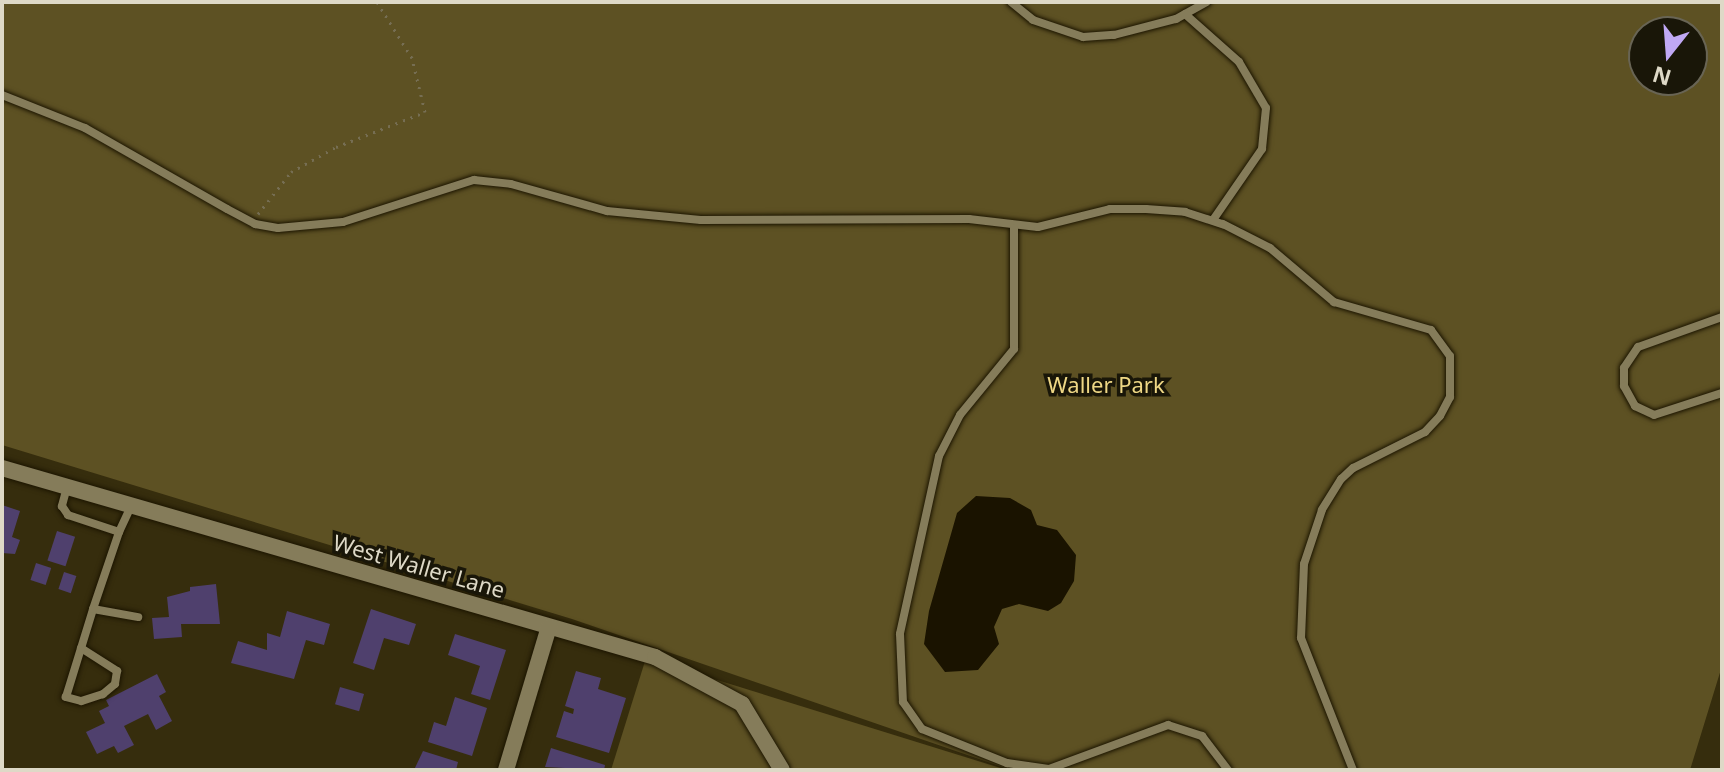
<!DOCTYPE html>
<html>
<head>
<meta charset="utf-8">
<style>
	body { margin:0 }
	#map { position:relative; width:1724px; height:772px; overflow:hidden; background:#362d0d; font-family:"Noto Sans",sans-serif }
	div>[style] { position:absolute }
	.green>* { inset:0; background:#5d5123 }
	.water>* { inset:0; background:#1a1300 }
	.building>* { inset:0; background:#4f406d; transform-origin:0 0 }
	.path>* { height:3px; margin-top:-1.5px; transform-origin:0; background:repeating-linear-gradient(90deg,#766e53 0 2px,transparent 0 8px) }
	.roads { filter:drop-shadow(0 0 2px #1c1501) drop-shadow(0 0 2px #1c1501) }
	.lane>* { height:8px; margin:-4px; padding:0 4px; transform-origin:4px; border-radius:4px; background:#857c5a }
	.street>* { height:16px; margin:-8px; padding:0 8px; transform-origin:8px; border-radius:8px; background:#857c5a }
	span { translate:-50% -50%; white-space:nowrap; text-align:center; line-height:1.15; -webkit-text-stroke:7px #191608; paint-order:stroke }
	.park-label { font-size:22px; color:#eed785 }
	.street-label { font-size:22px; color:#ded9c7 }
	.frame { position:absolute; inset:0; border:4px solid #ded9c7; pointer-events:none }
	.north { position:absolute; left:1628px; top:16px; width:80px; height:80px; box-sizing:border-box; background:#191608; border:2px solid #686454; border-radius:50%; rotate:197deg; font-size:22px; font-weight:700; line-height:32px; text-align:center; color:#ded9c7 }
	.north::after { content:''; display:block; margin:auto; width:28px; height:36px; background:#c0a8f4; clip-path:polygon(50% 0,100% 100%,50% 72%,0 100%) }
</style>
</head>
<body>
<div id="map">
	<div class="green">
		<div style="clip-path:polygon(evenodd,2px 2px,1722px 2px,1722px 666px,1690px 770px,1011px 770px,572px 619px,2px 445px,2px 2px,1644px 32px,1692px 32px,1692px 80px,1644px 80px,1644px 32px)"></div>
		<div style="clip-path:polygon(646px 658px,1007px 770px,611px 770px)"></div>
	</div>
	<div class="water">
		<div style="clip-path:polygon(976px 496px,1010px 498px,1031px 510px,1037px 525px,1057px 530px,1076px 555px,1074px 581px,1061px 603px,1048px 611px,1019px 604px,1002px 609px,994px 627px,999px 644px,978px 670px,945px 672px,924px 644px,929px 611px,957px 513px)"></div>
	</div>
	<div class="building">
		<div style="clip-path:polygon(2px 505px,20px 511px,12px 537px,20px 540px,15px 554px,2px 553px)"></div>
		<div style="left:57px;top:531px;width:19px;height:31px;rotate:18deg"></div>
		<div style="left:36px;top:563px;width:16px;height:18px;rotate:18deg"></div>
		<div style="left:64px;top:572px;width:13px;height:18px;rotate:18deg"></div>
		<div style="clip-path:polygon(216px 584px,220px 624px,181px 624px,182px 637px,154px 639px,152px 618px,169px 617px,167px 597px,190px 591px,190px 587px)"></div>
		<div style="clip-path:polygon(371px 609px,416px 624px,409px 645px,384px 638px,374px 670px,353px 663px)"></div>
		<div style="clip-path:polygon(287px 611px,330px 624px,324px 645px,306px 640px,294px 679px,231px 663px,238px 641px,267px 650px,267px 633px,280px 637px)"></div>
		<div style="clip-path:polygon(455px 634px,506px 650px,490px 700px,471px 694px,480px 666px,448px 655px)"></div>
		<div style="clip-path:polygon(576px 671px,601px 678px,598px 689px,626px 698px,609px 753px,556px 737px,564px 711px,573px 714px,574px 709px,565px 706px)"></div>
		<div style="clip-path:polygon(157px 674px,166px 692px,159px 696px,172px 721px,156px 730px,148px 714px,124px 726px,134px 745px,118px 753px,114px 746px,97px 754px,86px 732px,105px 723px,99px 711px,109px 706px,106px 700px)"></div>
		<div style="left:340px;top:687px;width:25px;height:18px;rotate:16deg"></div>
		<div style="clip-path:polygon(455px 697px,487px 708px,472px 756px,428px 742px,434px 722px,446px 726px)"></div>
		<div style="clip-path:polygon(551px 748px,605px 765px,604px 770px,545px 767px)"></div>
		<div style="clip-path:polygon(423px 751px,458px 762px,456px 770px,414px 770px)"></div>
	</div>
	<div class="path">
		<div style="left:258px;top:214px;width:53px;rotate:-51.8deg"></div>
		<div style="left:291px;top:172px;width:51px;rotate:-29.1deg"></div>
		<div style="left:336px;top:147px;width:96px;rotate:-21.5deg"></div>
		<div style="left:425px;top:112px;width:56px;rotate:-103.5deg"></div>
		<div style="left:412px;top:58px;width:66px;rotate:-122deg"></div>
	</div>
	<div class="roads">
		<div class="lane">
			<div style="left:1011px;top:2px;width:28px;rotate:39deg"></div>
			<div style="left:1033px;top:20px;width:53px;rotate:18.8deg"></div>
			<div style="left:1083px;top:37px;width:31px;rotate:-4deg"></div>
			<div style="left:1114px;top:35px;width:64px;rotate:-14.5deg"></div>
			<div style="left:1176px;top:19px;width:35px;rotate:-29deg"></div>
			<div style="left:1185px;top:14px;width:72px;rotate:41.6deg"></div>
			<div style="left:1239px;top:62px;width:53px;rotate:59.6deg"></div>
			<div style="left:1266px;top:108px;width:41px;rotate:95.6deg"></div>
			<div style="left:1262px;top:149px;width:86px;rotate:124.6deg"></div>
			<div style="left:2px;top:95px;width:89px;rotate:21.7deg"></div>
			<div style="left:85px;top:128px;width:163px;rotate:29.7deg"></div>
			<div style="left:227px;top:209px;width:32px;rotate:28deg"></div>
			<div style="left:255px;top:224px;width:23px;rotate:10deg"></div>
			<div style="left:278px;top:228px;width:65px;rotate:-5.3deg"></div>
			<div style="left:343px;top:222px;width:138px;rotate:-17.8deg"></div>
			<div style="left:474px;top:180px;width:37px;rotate:6deg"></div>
			<div style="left:511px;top:184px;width:100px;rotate:15.7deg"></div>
			<div style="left:607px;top:211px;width:94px;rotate:5.5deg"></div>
			<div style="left:701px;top:220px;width:268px;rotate:-0.2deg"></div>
			<div style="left:969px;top:219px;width:69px;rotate:6.6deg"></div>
			<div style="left:1038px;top:227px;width:74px;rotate:-14deg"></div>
			<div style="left:1110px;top:209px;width:36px"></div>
			<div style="left:1146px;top:209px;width:39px;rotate:4deg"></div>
			<div style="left:1185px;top:212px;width:40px;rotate:18deg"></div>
			<div style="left:1223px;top:224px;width:53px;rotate:27.1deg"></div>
			<div style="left:1270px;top:248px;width:84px;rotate:40.2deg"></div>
			<div style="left:1334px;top:302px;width:101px;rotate:16.1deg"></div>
			<div style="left:1431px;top:330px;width:32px;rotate:54deg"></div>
			<div style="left:1450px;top:356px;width:41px;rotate:90deg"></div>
			<div style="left:1450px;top:397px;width:21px;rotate:118deg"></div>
			<div style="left:1440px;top:416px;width:22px;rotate:133deg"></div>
			<div style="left:1425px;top:432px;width:80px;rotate:153.4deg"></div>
			<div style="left:1353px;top:468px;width:16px;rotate:137deg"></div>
			<div style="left:1341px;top:479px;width:36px;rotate:122deg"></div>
			<div style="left:1322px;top:510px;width:57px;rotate:108.4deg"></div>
			<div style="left:1304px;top:564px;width:74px;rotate:92.3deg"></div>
			<div style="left:1301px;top:638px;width:142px;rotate:68.5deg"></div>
			<div style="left:1014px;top:228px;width:121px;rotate:90deg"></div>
			<div style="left:1014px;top:349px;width:85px;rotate:129.3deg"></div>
			<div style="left:960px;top:415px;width:46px;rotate:117.1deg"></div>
			<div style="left:939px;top:456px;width:182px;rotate:102.4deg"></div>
			<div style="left:900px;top:634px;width:68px;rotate:87.5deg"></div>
			<div style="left:903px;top:702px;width:33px;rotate:55deg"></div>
			<div style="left:922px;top:729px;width:92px;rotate:21.8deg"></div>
			<div style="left:1007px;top:763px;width:42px;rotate:8.1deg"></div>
			<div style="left:1049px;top:769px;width:127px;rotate:-20.3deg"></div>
			<div style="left:1168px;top:725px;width:36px;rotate:18deg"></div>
			<div style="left:1202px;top:736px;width:43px;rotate:52.6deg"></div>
			<div style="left:1722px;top:317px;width:89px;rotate:160.3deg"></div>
			<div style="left:1638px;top:347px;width:25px;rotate:124deg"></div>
			<div style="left:1624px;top:368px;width:18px;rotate:90deg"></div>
			<div style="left:1624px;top:386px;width:23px;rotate:61deg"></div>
			<div style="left:1635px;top:406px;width:21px;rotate:25deg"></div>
			<div style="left:1654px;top:415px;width:71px;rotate:-17.9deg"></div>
			<div style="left:67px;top:487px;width:20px;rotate:105deg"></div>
			<div style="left:62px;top:506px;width:11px;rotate:56deg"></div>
			<div style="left:68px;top:515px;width:54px;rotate:18.4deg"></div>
			<div style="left:93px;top:609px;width:46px;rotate:10.1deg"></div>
			<div style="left:81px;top:648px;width:43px;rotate:32.6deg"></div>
			<div style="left:117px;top:671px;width:13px;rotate:99deg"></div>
			<div style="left:115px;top:684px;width:16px;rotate:140deg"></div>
			<div style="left:103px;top:694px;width:23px;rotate:162deg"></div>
			<div style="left:81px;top:701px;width:16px;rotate:-165deg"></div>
			<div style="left:66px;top:697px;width:92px;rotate:-72.9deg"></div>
			<div style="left:93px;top:609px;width:81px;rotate:-71.3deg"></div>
			<div style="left:119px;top:532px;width:29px;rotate:-65deg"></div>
		</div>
		<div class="street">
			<div style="left:2px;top:468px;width:680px;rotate:16.14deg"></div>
			<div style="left:655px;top:657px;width:99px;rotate:28.4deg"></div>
			<div style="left:742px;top:704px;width:77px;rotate:58.8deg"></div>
			<div style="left:506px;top:770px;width:149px;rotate:-73.3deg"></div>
		</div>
	</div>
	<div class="park-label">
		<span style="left:1106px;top:385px">Waller Park</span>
	</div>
	<div class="street-label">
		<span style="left:419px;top:566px;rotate:16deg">West Waller Lane</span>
	</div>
	<div class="frame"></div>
	<div class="north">N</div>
</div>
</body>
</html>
